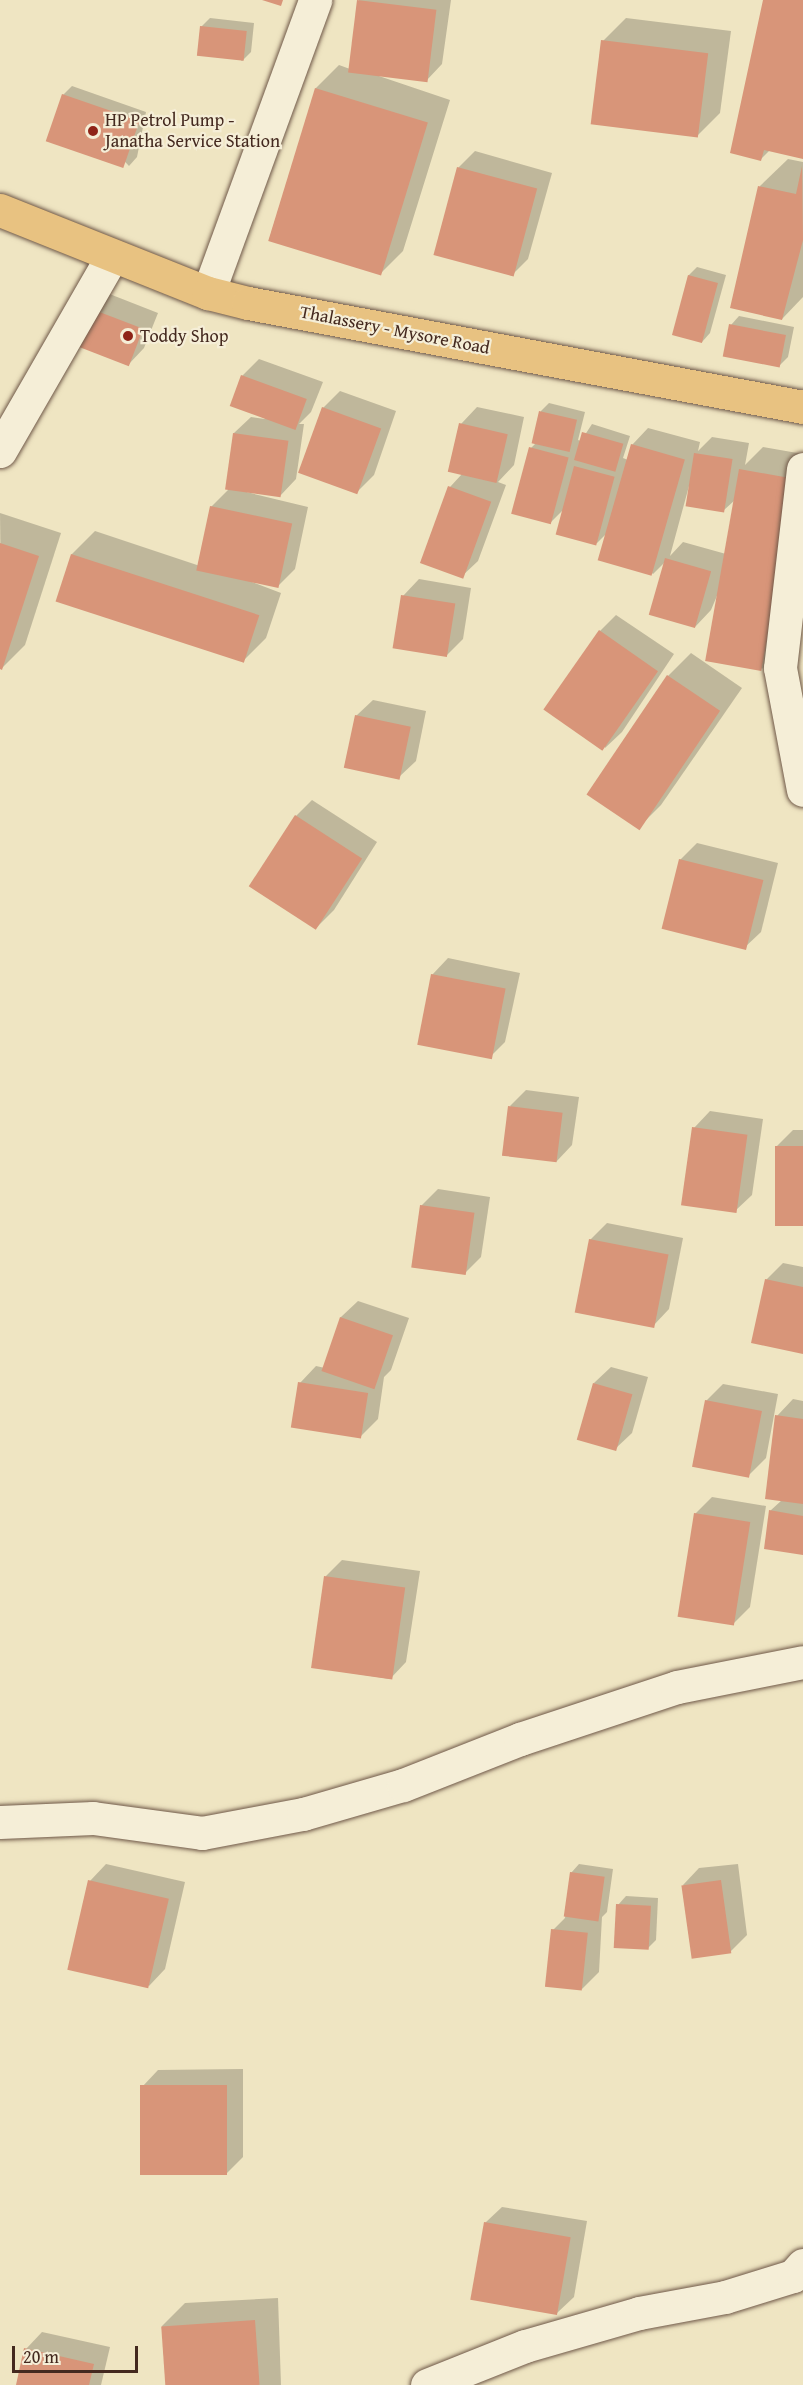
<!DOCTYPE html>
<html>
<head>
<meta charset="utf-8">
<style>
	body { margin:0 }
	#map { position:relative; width:803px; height:2385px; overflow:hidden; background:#efe5c2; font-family:"Gentium Book Plus",serif }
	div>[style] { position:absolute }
	.shadow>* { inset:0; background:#0003 }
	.building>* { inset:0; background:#d89579; transform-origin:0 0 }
	.roads { filter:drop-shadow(0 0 2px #6f5848) drop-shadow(0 0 2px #6f5848) }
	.minor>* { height:33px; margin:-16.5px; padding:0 16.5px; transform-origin:16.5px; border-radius:16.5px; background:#f5eed7 }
	.major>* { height:33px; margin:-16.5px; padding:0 16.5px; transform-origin:16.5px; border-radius:16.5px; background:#e8c281 }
	.dots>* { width:16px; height:16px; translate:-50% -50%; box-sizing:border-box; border:3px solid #f5eed7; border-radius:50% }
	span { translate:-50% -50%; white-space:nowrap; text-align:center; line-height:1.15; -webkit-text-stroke:4.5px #f5eed7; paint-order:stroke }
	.poi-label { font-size:18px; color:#44291f }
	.left { translate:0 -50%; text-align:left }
	.street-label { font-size:18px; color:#44291f }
	.scale { position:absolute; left:12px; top:2346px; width:126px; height:27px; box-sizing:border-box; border:3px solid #44291f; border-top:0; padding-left:8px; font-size:18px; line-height:21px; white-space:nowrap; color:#44291f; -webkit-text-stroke:4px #f5eed7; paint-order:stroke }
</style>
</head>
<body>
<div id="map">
	<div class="shadow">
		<div style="clip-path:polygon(359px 0,451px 0,442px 64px,426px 81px,373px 74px,450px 100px,403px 251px,380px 274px,269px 240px,316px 88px,339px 65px,350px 69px)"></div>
		<div style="clip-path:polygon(764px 0,803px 0,803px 157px,770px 150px,761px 159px)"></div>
		<div style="clip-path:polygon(210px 18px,254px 23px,251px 52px,242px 61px,201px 27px)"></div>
		<div style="clip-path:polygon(626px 18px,731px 31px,720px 113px,697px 136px,603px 41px)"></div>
		<div style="clip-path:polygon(72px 86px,146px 112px,137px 157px,129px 166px,63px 95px)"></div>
		<div style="clip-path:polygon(475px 151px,552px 173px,528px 259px,511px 276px,458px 168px)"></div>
		<div style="clip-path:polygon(788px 159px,803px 162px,803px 297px,782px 319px,760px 186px)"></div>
		<div style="clip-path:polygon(697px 267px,726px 275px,710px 333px,702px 342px,674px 334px,689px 275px)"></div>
		<div style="clip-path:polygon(107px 293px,158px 313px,144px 348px,128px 365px,77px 345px)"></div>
		<div style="clip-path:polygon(739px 316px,794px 327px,788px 357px,780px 365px,731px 325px)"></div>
		<div style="clip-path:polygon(259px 359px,323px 382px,311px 412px,299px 424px,304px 424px,296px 479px,280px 496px,238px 490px,308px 507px,295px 569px,279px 585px,244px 579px,281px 593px,266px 638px,243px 661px,57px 600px,72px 554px,95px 531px,200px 566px,211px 507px,230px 488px,234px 433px,251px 417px,265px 419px,242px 376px)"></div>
		<div style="clip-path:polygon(340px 391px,396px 411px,374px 475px,357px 492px,323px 408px)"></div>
		<div style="clip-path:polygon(evenodd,549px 403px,585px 412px,578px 440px,581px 441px,592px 424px,630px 436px,623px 458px,628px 460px,632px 445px,648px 428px,700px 442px,698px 451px,712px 437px,749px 443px,745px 465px,763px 447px,803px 454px,785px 646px,762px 669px,719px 591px,711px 610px,695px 627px,666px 561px,653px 574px,609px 531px,597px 543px,564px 509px,550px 523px,531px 448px,536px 443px,541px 411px,549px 403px,689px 486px,724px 510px,735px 500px,726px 554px,683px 542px,670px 556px,689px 486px)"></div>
		<div style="clip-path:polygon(477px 407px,524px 417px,514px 465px,498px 482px,506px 485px,478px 561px,461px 577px,421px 562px,450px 487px,462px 474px,461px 424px)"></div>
		<div style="clip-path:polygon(0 513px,61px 533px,25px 645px,2px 668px)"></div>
		<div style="clip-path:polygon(419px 579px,471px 588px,463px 639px,447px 655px,403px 596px)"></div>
		<div style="clip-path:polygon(616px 615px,674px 654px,622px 732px,605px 748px,600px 631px)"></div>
		<div style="clip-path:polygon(691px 653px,742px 688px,661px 805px,638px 828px,668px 676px)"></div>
		<div style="clip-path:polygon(373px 700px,426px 711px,416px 761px,399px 777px,356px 716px)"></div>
		<div style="clip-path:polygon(312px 800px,377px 842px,334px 910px,317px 927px,296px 816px)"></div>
		<div style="clip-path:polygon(697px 843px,778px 863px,761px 932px,744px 948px,680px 860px)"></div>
		<div style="clip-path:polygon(448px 958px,520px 973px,505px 1042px,489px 1058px,432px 975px)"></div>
		<div style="clip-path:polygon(526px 1090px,579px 1097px,572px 1145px,556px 1162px,510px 1106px)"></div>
		<div style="clip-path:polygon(710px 1111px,763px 1119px,752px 1195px,735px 1211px,694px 1128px)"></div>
		<div style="clip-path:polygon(793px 1130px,803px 1130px,803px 1224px,776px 1147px)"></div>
		<div style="clip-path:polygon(438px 1189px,490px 1197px,481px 1257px,464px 1274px,421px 1206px)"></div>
		<div style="clip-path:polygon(607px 1223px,683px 1238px,669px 1309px,653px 1326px,590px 1240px)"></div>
		<div style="clip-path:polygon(783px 1263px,803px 1267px,803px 1352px,766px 1280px)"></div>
		<div style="clip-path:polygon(358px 1301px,409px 1318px,391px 1370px,384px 1377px,378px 1419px,361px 1436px,300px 1383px,316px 1366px,325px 1368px,341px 1317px)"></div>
		<div style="clip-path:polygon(611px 1367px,648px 1377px,632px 1433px,615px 1449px,594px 1383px)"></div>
		<div style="clip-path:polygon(723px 1384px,778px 1394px,766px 1458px,749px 1475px,706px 1401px)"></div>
		<div style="clip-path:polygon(793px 1399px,803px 1401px,803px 1554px,770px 1511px,782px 1500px,777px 1416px)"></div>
		<div style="clip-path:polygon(712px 1497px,766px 1506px,750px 1607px,733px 1624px,695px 1514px)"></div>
		<div style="clip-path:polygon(342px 1560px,420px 1571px,406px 1662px,390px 1679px,312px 1667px,326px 1576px)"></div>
		<div style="clip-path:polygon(106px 1864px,185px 1882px,165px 1969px,149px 1986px,90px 1881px)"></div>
		<div style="clip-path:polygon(579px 1864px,613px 1869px,607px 1912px,602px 1917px,599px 1972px,582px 1989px,553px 1930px,565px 1918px,571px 1873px)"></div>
		<div style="clip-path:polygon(738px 1864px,747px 1935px,730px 1952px,683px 1885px,699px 1868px)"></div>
		<div style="clip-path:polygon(626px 1896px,658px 1898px,656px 1940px,648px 1948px,618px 1905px)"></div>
		<div style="clip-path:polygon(243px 2069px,243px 2157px,226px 2174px,142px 2087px,158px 2070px)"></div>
		<div style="clip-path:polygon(502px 2207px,587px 2221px,574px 2297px,557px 2313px,485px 2223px)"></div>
		<div style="clip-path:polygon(278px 2298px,281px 2385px,166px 2385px,162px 2326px,185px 2303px)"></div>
		<div style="clip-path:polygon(42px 2332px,110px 2347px,101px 2385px,18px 2385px,26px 2349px)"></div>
	</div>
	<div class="building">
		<div style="clip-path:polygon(262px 0,283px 0,281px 6px)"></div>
		<div style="left:357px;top:0;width:80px;height:73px;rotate:7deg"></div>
		<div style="clip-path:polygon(763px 0,803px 0,803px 159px,764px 150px,761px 161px,730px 153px)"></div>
		<div style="left:200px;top:26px;width:47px;height:30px;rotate:6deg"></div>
		<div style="left:601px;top:40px;width:108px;height:85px;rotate:7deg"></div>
		<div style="left:315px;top:88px;width:118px;height:160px;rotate:17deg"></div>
		<div style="left:62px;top:94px;width:82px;height:50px;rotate:19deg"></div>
		<div style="clip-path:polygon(802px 166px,803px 240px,782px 320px,730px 308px,758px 186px,796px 194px)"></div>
		<div style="left:457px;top:167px;width:83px;height:91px;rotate:15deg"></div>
		<div style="left:688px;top:275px;width:31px;height:62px;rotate:15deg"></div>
		<div style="left:89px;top:308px;width:58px;height:40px;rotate:21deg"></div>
		<div style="left:729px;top:324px;width:58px;height:33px;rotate:11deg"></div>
		<div style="left:241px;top:375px;width:70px;height:33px;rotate:20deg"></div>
		<div style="left:322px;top:407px;width:63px;height:70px;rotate:20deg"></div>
		<div style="left:539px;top:411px;width:39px;height:33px;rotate:13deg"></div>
		<div style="left:459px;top:423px;width:50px;height:50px;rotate:13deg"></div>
		<div style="left:582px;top:432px;width:43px;height:29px;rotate:16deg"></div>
		<div style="left:233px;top:433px;width:56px;height:57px;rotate:8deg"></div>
		<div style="left:631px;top:444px;width:56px;height:121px;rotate:16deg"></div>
		<div style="left:529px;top:447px;width:41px;height:69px;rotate:15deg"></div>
		<div style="left:694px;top:453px;width:39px;height:54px;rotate:9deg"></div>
		<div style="left:574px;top:466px;width:42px;height:71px;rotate:15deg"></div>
		<div style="left:739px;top:469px;width:57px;height:195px;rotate:10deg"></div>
		<div style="left:448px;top:486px;width:46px;height:82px;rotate:20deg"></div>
		<div style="left:210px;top:506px;width:84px;height:66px;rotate:12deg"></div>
		<div style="clip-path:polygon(0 543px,39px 556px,2px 670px,0 669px)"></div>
		<div style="left:71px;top:554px;width:198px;height:50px;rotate:18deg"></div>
		<div style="left:665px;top:558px;width:48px;height:59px;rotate:16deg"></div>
		<div style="left:401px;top:595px;width:55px;height:54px;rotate:9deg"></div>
		<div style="left:599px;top:630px;width:72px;height:97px;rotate:35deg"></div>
		<div style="left:667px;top:675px;width:64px;height:144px;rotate:34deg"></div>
		<div style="left:355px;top:715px;width:57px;height:54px;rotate:12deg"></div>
		<div style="left:295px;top:815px;width:80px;height:85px;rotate:33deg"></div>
		<div style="left:679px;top:859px;width:87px;height:72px;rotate:14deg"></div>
		<div style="left:431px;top:974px;width:76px;height:72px;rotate:11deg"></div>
		<div style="left:508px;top:1106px;width:55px;height:50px;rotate:7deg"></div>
		<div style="left:692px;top:1127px;width:56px;height:79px;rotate:8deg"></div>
		<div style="left:775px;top:1146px;width:28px;height:80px"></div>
		<div style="left:420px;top:1205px;width:55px;height:63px;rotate:8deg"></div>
		<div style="left:589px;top:1239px;width:81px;height:75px;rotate:11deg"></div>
		<div style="clip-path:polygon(765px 1279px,803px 1287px,803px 1354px,751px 1343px)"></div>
		<div style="left:340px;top:1317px;width:56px;height:57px;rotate:19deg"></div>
		<div style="left:298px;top:1382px;width:71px;height:46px;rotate:9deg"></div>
		<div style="left:593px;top:1383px;width:41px;height:59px;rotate:16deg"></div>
		<div style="left:705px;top:1400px;width:58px;height:68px;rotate:11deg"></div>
		<div style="clip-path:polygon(775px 1415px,803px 1419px,803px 1504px,765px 1499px)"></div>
		<div style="clip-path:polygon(769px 1510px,803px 1516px,803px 1555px,764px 1549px)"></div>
		<div style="left:694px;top:1513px;width:57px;height:105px;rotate:9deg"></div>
		<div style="left:324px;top:1576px;width:82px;height:93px;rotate:8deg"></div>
		<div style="left:570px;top:1872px;width:35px;height:45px;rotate:8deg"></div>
		<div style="left:88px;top:1880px;width:83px;height:92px;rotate:13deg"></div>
		<div style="left:721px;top:1880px;width:74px;height:40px;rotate:82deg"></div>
		<div style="left:616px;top:1904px;width:35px;height:44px;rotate:3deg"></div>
		<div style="left:551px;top:1929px;width:37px;height:58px;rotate:6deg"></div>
		<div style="left:227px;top:2085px;width:90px;height:87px;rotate:90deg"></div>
		<div style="left:484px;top:2222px;width:88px;height:79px;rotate:10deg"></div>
		<div style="left:255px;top:2320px;width:65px;height:94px;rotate:86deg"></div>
		<div style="clip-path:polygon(24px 2348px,94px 2364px,89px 2385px,16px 2385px)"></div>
	</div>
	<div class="roads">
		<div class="minor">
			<div style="left:208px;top:293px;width:312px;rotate:-69.9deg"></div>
			<div style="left:0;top:451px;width:225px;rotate:-60.1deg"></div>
			<div style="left:803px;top:469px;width:200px;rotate:96.6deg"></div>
			<div style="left:780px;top:668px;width:124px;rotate:79.3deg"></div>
			<div style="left:0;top:1822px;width:93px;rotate:-2.5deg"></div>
			<div style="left:93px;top:1818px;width:110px;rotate:7.8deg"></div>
			<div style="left:202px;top:1833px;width:103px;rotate:-10.7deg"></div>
			<div style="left:303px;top:1814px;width:104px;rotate:-16.2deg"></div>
			<div style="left:403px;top:1785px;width:126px;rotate:-21.5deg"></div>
			<div style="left:520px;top:1739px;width:165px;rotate:-18.3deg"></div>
			<div style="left:677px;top:1687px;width:128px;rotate:-11.2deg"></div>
			<div style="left:427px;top:2385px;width:105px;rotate:-21.7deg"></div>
			<div style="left:525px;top:2346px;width:119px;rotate:-16.1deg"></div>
			<div style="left:639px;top:2313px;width:87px;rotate:-10.5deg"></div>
			<div style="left:725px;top:2297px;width:71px;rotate:-17.2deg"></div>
			<div style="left:793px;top:2276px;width:15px;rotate:-48deg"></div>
		</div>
		<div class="major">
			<div style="left:0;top:210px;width:224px;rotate:21.8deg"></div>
			<div style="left:208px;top:293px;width:41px;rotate:14deg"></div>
			<div style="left:248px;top:303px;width:565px;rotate:10.61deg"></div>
		</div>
	</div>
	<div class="dots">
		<div style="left:93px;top:131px;background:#8f2418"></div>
		<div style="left:128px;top:336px;background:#8f2418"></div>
	</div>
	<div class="poi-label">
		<span class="left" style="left:105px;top:131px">HP Petrol Pump -<br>Janatha Service Station</span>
		<span class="left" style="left:140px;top:336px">Toddy Shop</span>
	</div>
	<div class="street-label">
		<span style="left:395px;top:330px;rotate:11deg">Thalassery - Mysore Road</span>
	</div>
	<div class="scale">20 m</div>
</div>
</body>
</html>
